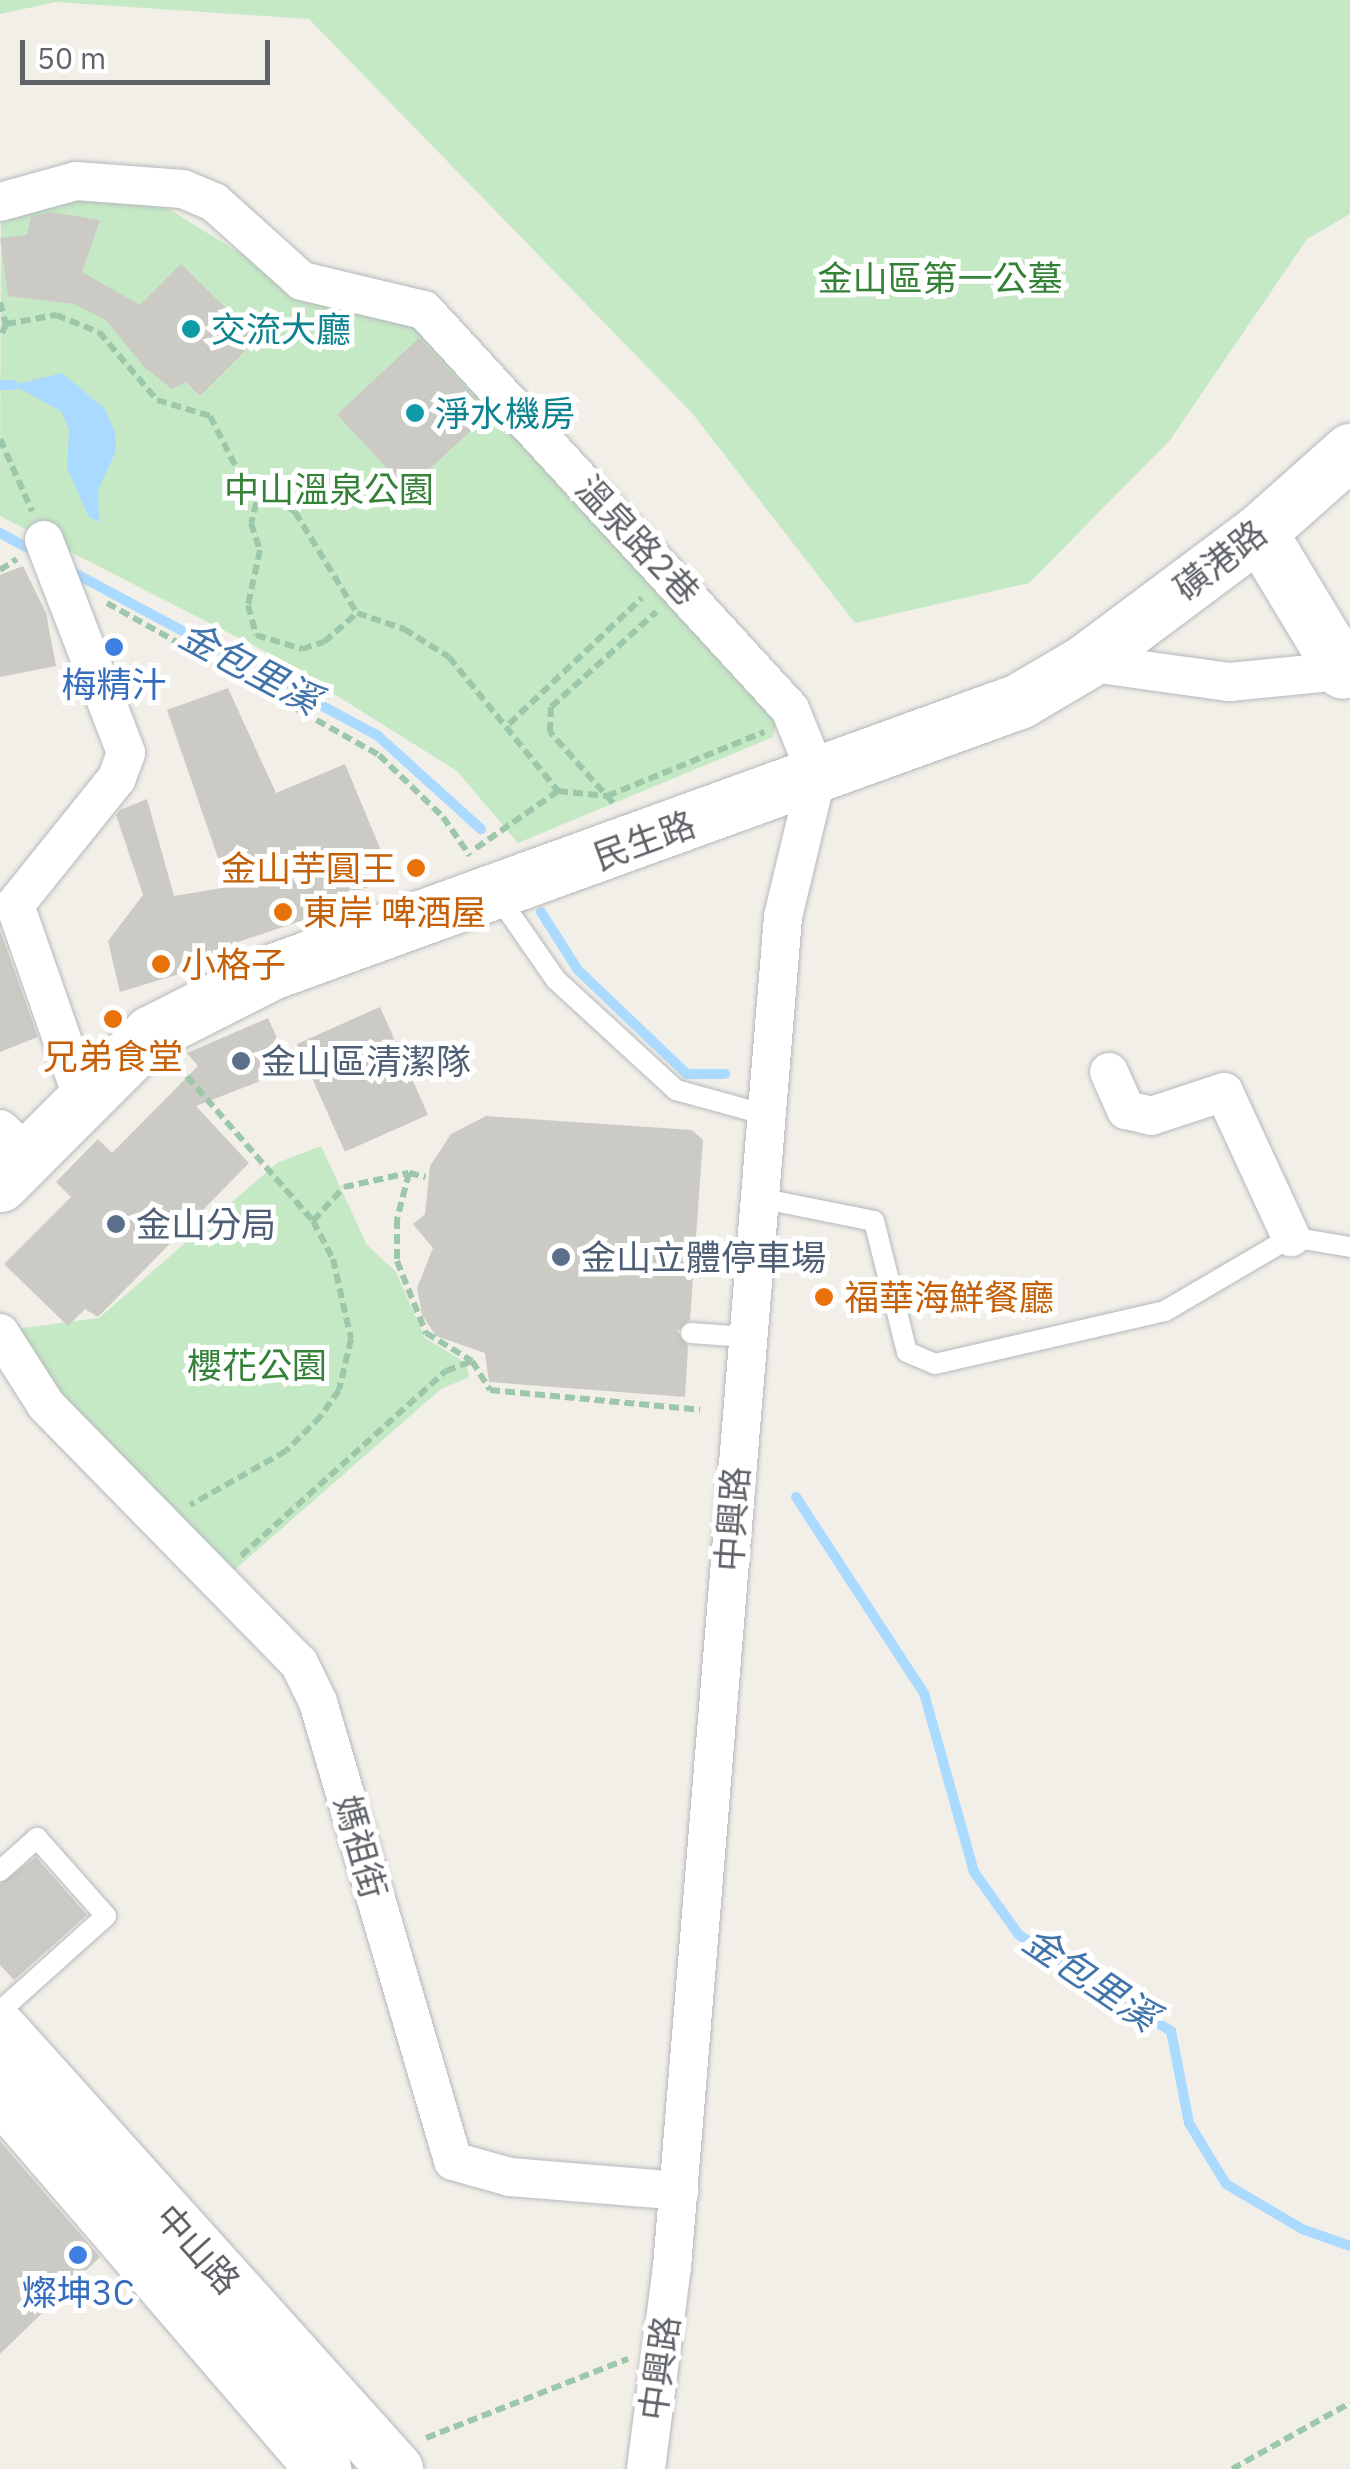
<!DOCTYPE html>
<html>
<head>
<meta charset="utf-8">
<style>
	body { margin:0 }
	#map { position:relative; width:1350px; height:2469px; overflow:hidden; background:#f1efe8; font-family:"IBM Plex Sans","Noto Sans TC",sans-serif }
	div>[style] { position:absolute }
	.green>* { inset:0; background:#c5e8c5 }
	.water>* { inset:0; background:#aadaff }
	.stream>* { height:10px; margin:-5px; padding:0 5px; transform-origin:5px; border-radius:5px; background:#aadaff }
	.building>* { inset:0; background:#cccac5; transform-origin:0 0 }
	.path>* { height:6px; margin-top:-3px; transform-origin:0; background:repeating-linear-gradient(90deg,#9cc7a9 0 10px,transparent 0 15px) }
	.roads { filter:drop-shadow(0 0 2px #b5b8bc) drop-shadow(0 0 2px #b5b8bc) }
	.lane>* { height:20px; margin:-10px; padding:0 10px; transform-origin:10px; border-radius:10px; background:#fff }
	.street>* { height:38px; margin:-19px; padding:0 19px; transform-origin:19px; border-radius:19px; background:#fff }
	.secondary>* { height:55px; margin:-27.5px; padding:0 27.5px; transform-origin:27.5px; border-radius:27.5px; background:#fff }
	.dots>* { width:28px; height:28px; translate:-50% -50%; box-sizing:border-box; border:5px solid #fff; border-radius:50% }
	span { translate:-50% -50%; white-space:nowrap; text-align:center; line-height:1.15; -webkit-text-stroke:10px #fff; paint-order:stroke }
	.park-label { font-size:35px; color:#348238 }
	.culture-label { font-size:35px; color:#0d838f }
	.left { translate:0 -50%; text-align:left }
	.street-label { font-size:35px; color:#5f6368 }
	.shop-label { font-size:35px; color:#366cbe }
	.food-label { font-size:35px; color:#c56008 }
	.right { translate:-100% -50%; text-align:right }
	.service-label { font-size:35px; color:#4e5e75 }
	.water-label { font-size:38px; color:#4174aa; font-style:italic }
	.scale { position:absolute; left:20px; top:40px; width:250px; height:45px; box-sizing:border-box; border:5px solid #5f6368; border-top:0; padding-left:12px; font-size:30px; line-height:35px; white-space:nowrap; color:#5f6368; -webkit-text-stroke:8px #fff; paint-order:stroke }
</style>
</head>
<body>
<div id="map">
	<div class="green">
		<div style="clip-path:polygon(0 0,1350px 0,1350px 214px,1307px 239px,1170px 440px,1029px 583px,855px 623px,692px 413px,309px 19px,56px 2px,0 14px)"></div>
		<div style="clip-path:polygon(71px 197px,151px 198px,309px 296px,421px 329px,777px 717px,773px 737px,518px 843px,457px 771px,272px 655px,0 516px,1px 214px)"></div>
		<div style="clip-path:polygon(321px 1146px,367px 1245px,396px 1272px,425px 1338px,466px 1363px,469px 1377px,441px 1389px,232px 1572px,32px 1371px,7px 1330px,99px 1318px,277px 1163px)"></div>
	</div>
	<div class="water">
		<div style="clip-path:polygon(62px 373px,105px 409px,115px 433px,116px 451px,98px 490px,99px 522px,89px 517px,67px 468px,69px 429px,61px 411px,13px 385px)"></div>
	</div>
	<div class="stream">
		<div style="left:0;top:385px;width:13px"></div>
		<div style="left:0;top:533px;width:44px;rotate:28.3deg"></div>
		<div style="left:67px;top:569px;width:353px;rotate:28.2deg"></div>
		<div style="left:378px;top:736px;width:139px;rotate:42.1deg"></div>
		<div style="left:541px;top:912px;width:69px;rotate:57.5deg"></div>
		<div style="left:578px;top:970px;width:151px;rotate:43.7deg"></div>
		<div style="left:687px;top:1074px;width:38px"></div>
		<div style="left:796px;top:1497px;width:234px;rotate:56.9deg"></div>
		<div style="left:924px;top:1693px;width:186px;rotate:74.4deg"></div>
		<div style="left:974px;top:1872px;width:77px;rotate:54.5deg"></div>
		<div style="left:1019px;top:1935px;width:180px;rotate:32.3deg"></div>
		<div style="left:1171px;top:2031px;width:94px;rotate:78.9deg"></div>
		<div style="left:1189px;top:2123px;width:71px;rotate:58.8deg"></div>
		<div style="left:1226px;top:2184px;width:88px;rotate:30.6deg"></div>
		<div style="left:1302px;top:2229px;width:51px;rotate:19.5deg"></div>
	</div>
	<div class="building">
		<div style="clip-path:polygon(50px 212px,100px 220px,82px 272px,140px 305px,181px 264px,257px 339px,200px 396px,186px 382px,172px 389px,145px 368px,106px 320px,74px 304px,8px 296px,0 238px,27px 235px,31px 217px)"></div>
		<div style="left:419px;top:338px;width:103px;height:112px;rotate:47deg"></div>
		<div style="clip-path:polygon(23px 566px,46px 613px,56px 666px,0 677px,0 575px)"></div>
		<div style="clip-path:polygon(228px 688px,276px 793px,345px 764px,392px 877px,305px 913px,307px 919px,217px 949px,222px 961px,120px 992px,108px 941px,143px 895px,116px 815px,120px 810px,147px 799px,174px 896px,228px 887px,167px 710px)"></div>
		<div style="clip-path:polygon(0 930px,38px 1037px,0 1052px)"></div>
		<div style="left:380px;top:1007px;width:118px;height:91px;rotate:66deg"></div>
		<div style="clip-path:polygon(268px 1018px,291px 1069px,196px 1106px,249px 1163px,98px 1317px,85px 1309px,68px 1326px,4px 1264px,71px 1197px,56px 1182px,98px 1139px,112px 1153px,198px 1066px,187px 1053px)"></div>
		<div style="clip-path:polygon(486px 1116px,692px 1130px,703px 1140px,690px 1320px,677px 1331px,688px 1346px,685px 1397px,489px 1382px,485px 1353px,436px 1336px,422px 1315px,417px 1288px,433px 1248px,413px 1224px,425px 1214px,430px 1166px,451px 1134px)"></div>
		<div style="clip-path:polygon(36px 1857px,87px 1915px,14px 1980px,0 1965px,0 1884px)"></div>
		<div style="clip-path:polygon(0 2141px,100px 2257px,0 2354px)"></div>
	</div>
	<div class="path">
		<div style="left:0;top:302px;width:23px;rotate:75deg"></div>
		<div style="left:6px;top:324px;width:15px;rotate:113deg"></div>
		<div style="left:6px;top:324px;width:51px;rotate:-10.2deg"></div>
		<div style="left:56px;top:315px;width:46px;rotate:21.6deg"></div>
		<div style="left:99px;top:332px;width:89px;rotate:49.5deg"></div>
		<div style="left:157px;top:400px;width:55px;rotate:16.8deg"></div>
		<div style="left:210px;top:416px;width:64px;rotate:63deg"></div>
		<div style="left:239px;top:473px;width:68px;rotate:34.9deg"></div>
		<div style="left:295px;top:512px;width:119px;rotate:58.5deg"></div>
		<div style="left:357px;top:613px;width:50px;rotate:18.8deg"></div>
		<div style="left:404px;top:629px;width:53px;rotate:31.9deg"></div>
		<div style="left:449px;top:657px;width:173px;rotate:50.9deg"></div>
		<div style="left:558px;top:791px;width:101px;rotate:145.1deg"></div>
		<div style="left:0;top:439px;width:79px;rotate:66deg"></div>
		<div style="left:260px;top:488px;width:36px;rotate:104deg"></div>
		<div style="left:251px;top:523px;width:28px;rotate:72deg"></div>
		<div style="left:260px;top:550px;width:56px;rotate:102.3deg"></div>
		<div style="left:248px;top:605px;width:31px;rotate:75deg"></div>
		<div style="left:256px;top:635px;width:48px;rotate:16.9deg"></div>
		<div style="left:302px;top:649px;width:23px;rotate:-18deg"></div>
		<div style="left:324px;top:642px;width:44px;rotate:-41.3deg"></div>
		<div style="left:0;top:570px;width:20px;rotate:-33deg"></div>
		<div style="left:107px;top:603px;width:312px;rotate:29.2deg"></div>
		<div style="left:379px;top:755px;width:89px;rotate:44.1deg"></div>
		<div style="left:443px;top:817px;width:47px;rotate:55.3deg"></div>
		<div style="left:509px;top:724px;width:183px;rotate:-43.5deg"></div>
		<div style="left:558px;top:791px;width:49px;rotate:5.8deg"></div>
		<div style="left:607px;top:796px;width:170px;rotate:-22.2deg"></div>
		<div style="left:613px;top:803px;width:95px;rotate:-131.6deg"></div>
		<div style="left:550px;top:732px;width:25px;rotate:-88deg"></div>
		<div style="left:551px;top:707px;width:142px;rotate:-42.1deg"></div>
		<div style="left:177px;top:1065px;width:207px;rotate:48.9deg"></div>
		<div style="left:313px;top:1221px;width:43px;rotate:62.2deg"></div>
		<div style="left:333px;top:1259px;width:82px;rotate:77.3deg"></div>
		<div style="left:351px;top:1339px;width:52px;rotate:103.2deg"></div>
		<div style="left:339px;top:1390px;width:32px;rotate:125deg"></div>
		<div style="left:321px;top:1416px;width:49px;rotate:135deg"></div>
		<div style="left:286px;top:1451px;width:110px;rotate:150.6deg"></div>
		<div style="left:409px;top:1173px;width:48px;rotate:104.6deg"></div>
		<div style="left:397px;top:1219px;width:42px;rotate:90deg"></div>
		<div style="left:397px;top:1261px;width:78px;rotate:68.1deg"></div>
		<div style="left:426px;top:1333px;width:54px;rotate:31.3deg"></div>
		<div style="left:472px;top:1361px;width:34px;rotate:58deg"></div>
		<div style="left:490px;top:1390px;width:211px;rotate:5.4deg"></div>
		<div style="left:313px;top:1221px;width:46px;rotate:-47.6deg"></div>
		<div style="left:344px;top:1187px;width:66px;rotate:-12.2deg"></div>
		<div style="left:409px;top:1173px;width:17px;rotate:13deg"></div>
		<div style="left:241px;top:1556px;width:276px;rotate:-42.1deg"></div>
		<div style="left:446px;top:1371px;width:28px;rotate:-21deg"></div>
		<div style="left:426px;top:2438px;width:217px;rotate:-21.4deg"></div>
		<div style="left:1232px;top:2469px;width:135px;rotate:-29.2deg"></div>
	</div>
	<div class="roads">
		<div class="lane">
			<div style="left:497px;top:895px;width:103px;rotate:55.2deg"></div>
			<div style="left:556px;top:980px;width:163px;rotate:42.5deg"></div>
			<div style="left:676px;top:1090px;width:94px;rotate:15.4deg"></div>
			<div style="left:759px;top:1198px;width:117px;rotate:11.3deg"></div>
			<div style="left:874px;top:1221px;width:135px;rotate:75.9deg"></div>
			<div style="left:907px;top:1352px;width:30px;rotate:23deg"></div>
			<div style="left:935px;top:1364px;width:236px;rotate:-13deg"></div>
			<div style="left:1165px;top:1311px;width:146px;rotate:-30.4deg"></div>
			<div style="left:1291px;top:1237px;width:60px;rotate:9.6deg"></div>
			<div style="left:691px;top:1333px;width:55px;rotate:4.2deg"></div>
			<div style="left:0;top:1871px;width:50px;rotate:-41.7deg"></div>
			<div style="left:37px;top:1838px;width:104px;rotate:48.5deg"></div>
			<div style="left:106px;top:1916px;width:142px;rotate:138.1deg"></div>
		</div>
		<div class="street">
			<div style="left:0;top:202px;width:79px;rotate:-15.4deg"></div>
			<div style="left:76px;top:181px;width:107px;rotate:4.3deg"></div>
			<div style="left:183px;top:189px;width:34px;rotate:23deg"></div>
			<div style="left:214px;top:202px;width:118px;rotate:41.9deg"></div>
			<div style="left:302px;top:281px;width:125px;rotate:13.4deg"></div>
			<div style="left:424px;top:310px;width:541px;rotate:47.47deg"></div>
			<div style="left:790px;top:709px;width:71px;rotate:67.8deg"></div>
			<div style="left:817px;top:775px;width:146px;rotate:103.5deg"></div>
			<div style="left:783px;top:917px;width:1354px;rotate:94.7deg"></div>
			<div style="left:672px;top:2266px;width:205px;rotate:97.3deg"></div>
			<div style="left:44px;top:540px;width:228px;rotate:68.9deg"></div>
			<div style="left:126px;top:753px;width:27px;rotate:110deg"></div>
			<div style="left:117px;top:778px;width:163px;rotate:128.8deg"></div>
			<div style="left:15px;top:905px;width:202px;rotate:70.7deg"></div>
			<div style="left:1085px;top:662px;width:146px;rotate:7.9deg"></div>
			<div style="left:1230px;top:682px;width:121px;rotate:-5.7deg"></div>
			<div style="left:1109px;top:1072px;width:42px;rotate:65.9deg"></div>
			<div style="left:1126px;top:1110px;width:26px;rotate:13deg"></div>
			<div style="left:1151px;top:1116px;width:77px;rotate:-18.2deg"></div>
			<div style="left:1224px;top:1092px;width:160px;rotate:65.2deg"></div>
			<div style="left:0;top:1129px;width:38px;rotate:43deg"></div>
			<div style="left:0;top:1333px;width:85px;rotate:57.4deg"></div>
			<div style="left:46px;top:1405px;width:361px;rotate:45.6deg"></div>
			<div style="left:299px;top:1663px;width:43px;rotate:64deg"></div>
			<div style="left:318px;top:1702px;width:478px;rotate:73.6deg"></div>
			<div style="left:453px;top:2161px;width:59px;rotate:15.7deg"></div>
			<div style="left:510px;top:2177px;width:170px;rotate:4.7deg"></div>
		</div>
		<div class="secondary">
			<div style="left:1259px;top:532px;width:162px;rotate:58.9deg"></div>
			<div style="left:0;top:1184px;width:214px;rotate:-45deg"></div>
			<div style="left:151px;top:1033px;width:135px;rotate:-26.9deg"></div>
			<div style="left:271px;top:972px;width:796px;rotate:-19.92deg"></div>
			<div style="left:1019px;top:701px;width:77px;rotate:-30.6deg"></div>
			<div style="left:1085px;top:662px;width:217px;rotate:-36.8deg"></div>
			<div style="left:1259px;top:532px;width:122px;rotate:-41.7deg"></div>
			<div style="left:0;top:2030px;width:591px;rotate:48.02deg"></div>
			<div style="left:0;top:2093px;width:496px;rotate:49.3deg"></div>
		</div>
	</div>
	<div class="dots">
		<div style="left:191px;top:329px;background:#0f9aa8"></div>
		<div style="left:415px;top:413px;background:#0f9aa8"></div>
		<div style="left:114px;top:647px;background:#3f7fe0"></div>
		<div style="left:416px;top:868px;background:#e8710a"></div>
		<div style="left:283px;top:912px;background:#e8710a"></div>
		<div style="left:161px;top:964px;background:#e8710a"></div>
		<div style="left:113px;top:1019px;background:#e8710a"></div>
		<div style="left:241px;top:1061px;background:#5c6f8a"></div>
		<div style="left:116px;top:1224px;background:#5c6f8a"></div>
		<div style="left:561px;top:1257px;background:#5c6f8a"></div>
		<div style="left:824px;top:1297px;background:#e8710a"></div>
		<div style="left:78px;top:2255px;background:#3f7fe0"></div>
	</div>
	<div class="park-label">
		<span style="left:940px;top:278px">金山區第一公墓</span>
		<span style="left:329px;top:489px">中山溫泉公園</span>
		<span style="left:257px;top:1365px">櫻花公園</span>
	</div>
	<div class="culture-label">
		<span class="left" style="left:211px;top:329px">交流大廳</span>
		<span class="left" style="left:435px;top:413px">淨水機房</span>
	</div>
	<div class="street-label">
		<span style="left:638px;top:540px;rotate:47deg">溫泉路2巷</span>
		<span style="left:1220px;top:560px;rotate:-38deg">磺港路</span>
		<span style="left:644px;top:840px;rotate:-20deg">民生路</span>
		<span style="left:732px;top:1519px;rotate:-86deg">中興路</span>
		<span style="left:361px;top:1847px;rotate:74deg">媽祖街</span>
		<span style="left:198px;top:2249px;rotate:48deg">中山路</span>
		<span style="left:659px;top:2368px;rotate:-82deg">中興路</span>
	</div>
	<div class="shop-label">
		<span style="left:114px;top:684px">梅精汁</span>
		<span style="left:78px;top:2292px">燦坤3C</span>
	</div>
	<div class="food-label">
		<span class="right" style="left:396px;top:868px">金山芋圓王</span>
		<span class="left" style="left:303px;top:912px">東岸 啤酒屋</span>
		<span class="left" style="left:181px;top:964px">小格子</span>
		<span style="left:113px;top:1056px">兄弟食堂</span>
		<span class="left" style="left:844px;top:1297px">福華海鮮餐廳</span>
	</div>
	<div class="service-label">
		<span class="left" style="left:261px;top:1061px">金山區清潔隊</span>
		<span class="left" style="left:136px;top:1224px">金山分局</span>
		<span class="left" style="left:581px;top:1257px">金山立體停車場</span>
	</div>
	<div class="water-label">
		<span style="left:250px;top:667px;rotate:28deg">金包里溪</span>
		<span style="left:1091px;top:1978px;rotate:34deg">金包里溪</span>
	</div>
	<div class="scale">50 m</div>
</div>
</body>
</html>
